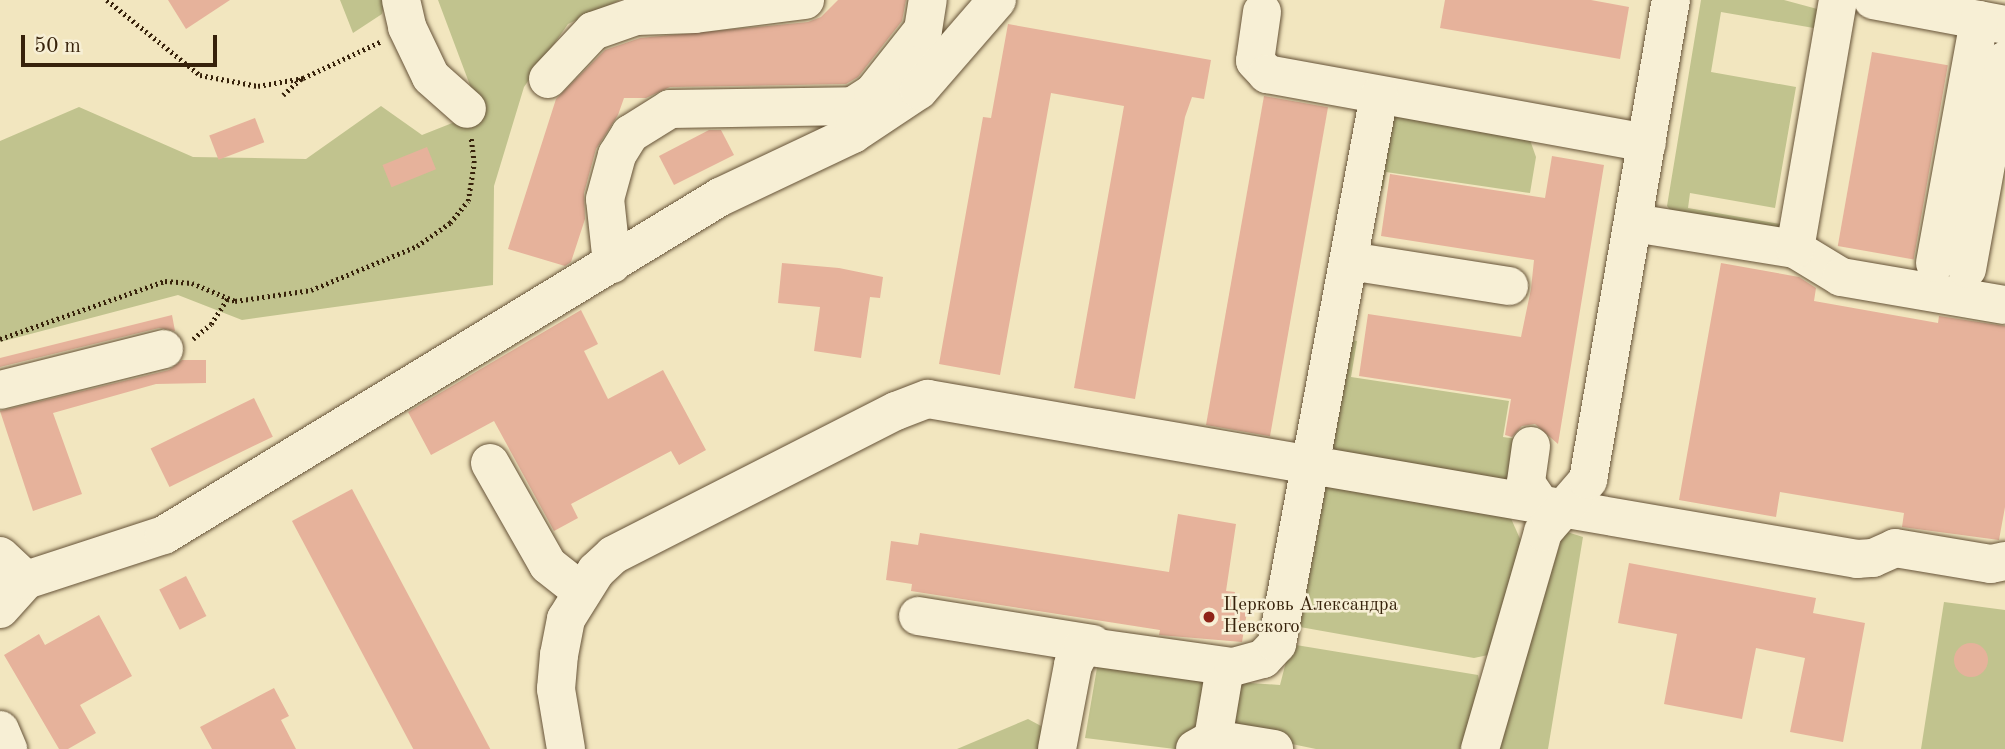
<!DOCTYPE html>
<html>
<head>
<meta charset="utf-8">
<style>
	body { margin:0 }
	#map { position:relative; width:2005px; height:749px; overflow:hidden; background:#f2e6bf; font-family:"Old Standard TT",serif }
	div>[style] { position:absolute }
	.green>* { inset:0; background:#c1c38e }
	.building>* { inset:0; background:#e6b29b; transform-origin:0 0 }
	.round { border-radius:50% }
	.path>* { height:4.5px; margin-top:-2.25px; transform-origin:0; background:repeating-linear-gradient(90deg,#37220b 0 2px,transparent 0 5.5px) }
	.roads { filter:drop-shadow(0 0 2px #665338) drop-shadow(0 0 2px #665338) }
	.minor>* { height:38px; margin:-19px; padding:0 19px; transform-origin:19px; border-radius:19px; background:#f7efd5 }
	.dots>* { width:19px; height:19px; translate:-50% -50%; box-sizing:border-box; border:4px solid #f7efd5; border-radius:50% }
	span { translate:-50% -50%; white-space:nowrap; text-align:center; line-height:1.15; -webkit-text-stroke:5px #f7efd5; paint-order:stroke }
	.poi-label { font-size:19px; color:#37220b }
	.left { translate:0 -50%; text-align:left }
	.scale { position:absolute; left:21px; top:35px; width:196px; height:32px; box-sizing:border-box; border:4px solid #37220b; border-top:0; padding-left:9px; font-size:21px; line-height:24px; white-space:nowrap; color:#37220b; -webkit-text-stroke:5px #f7efd5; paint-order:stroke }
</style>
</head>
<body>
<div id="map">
	<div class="green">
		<div style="clip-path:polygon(340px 0,385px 0,382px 14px,353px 33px)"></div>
		<div style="clip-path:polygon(438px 0,620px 0,568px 24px,524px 87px,494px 186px,493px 285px,242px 320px,178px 295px,0 342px,0 141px,79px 107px,193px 157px,306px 159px,381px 106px,422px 135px,480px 112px)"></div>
		<div style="clip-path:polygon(1701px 0,1784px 0,1821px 10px,1825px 30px,1721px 12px,1711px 72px,1796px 87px,1775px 208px,1690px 193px,1688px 208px,1792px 226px,1788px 229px,1671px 211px,1667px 206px)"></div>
		<div style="clip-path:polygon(1393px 112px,1530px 140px,1536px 157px,1530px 193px,1386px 172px,1383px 189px,1370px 187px)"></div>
		<div style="clip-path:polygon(1346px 339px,1357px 341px,1351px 377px,1509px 401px,1503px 437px,1517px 439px,1508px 484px,1330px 458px)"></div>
		<div style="clip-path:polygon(1326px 484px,1509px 514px,1521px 541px,1488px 655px,1474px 658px,1300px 627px)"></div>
		<div style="clip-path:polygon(1564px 531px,1583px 537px,1548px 749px,1496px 749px)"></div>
		<div style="clip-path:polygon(1944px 602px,2005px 610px,2005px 749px,1921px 749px)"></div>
		<div style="clip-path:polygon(1296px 645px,1478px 675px,1480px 686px,1461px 749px,1316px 749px,1228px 731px,1236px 682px,1280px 685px,1288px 654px)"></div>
		<div style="clip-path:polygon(1099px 656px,1211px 676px,1202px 732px,1175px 749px,1085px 738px)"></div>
		<div style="clip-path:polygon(1028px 719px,1041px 726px,1042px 749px,957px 749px)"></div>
	</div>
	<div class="building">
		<div style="clip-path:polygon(168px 0,230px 0,186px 29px)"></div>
		<div style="clip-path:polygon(838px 0,906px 0,902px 21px,858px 77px,846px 84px,670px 87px,646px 98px,624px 98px,618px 115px,596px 149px,584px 193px,585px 219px,571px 262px,565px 266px,508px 249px,556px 99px,605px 50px,640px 38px,808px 22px,821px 17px)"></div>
		<div style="clip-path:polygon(1445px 0,1591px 0,1629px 7px,1620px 59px,1440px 28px)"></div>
		<div style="clip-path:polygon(1008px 24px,1211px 60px,1204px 99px,1192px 97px,1185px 117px,1135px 399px,1074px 388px,1124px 106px,1051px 93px,1000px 375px,939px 364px,983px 117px,991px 118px)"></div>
		<div style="left:1872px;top:52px;width:77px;height:197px;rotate:10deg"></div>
		<div style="left:1264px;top:96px;width:65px;height:334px;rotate:10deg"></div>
		<div style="left:255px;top:118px;width:26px;height:49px;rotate:69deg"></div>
		<div style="clip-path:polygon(709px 130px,721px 130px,734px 155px,674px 185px,659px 156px)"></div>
		<div style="left:427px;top:147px;width:24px;height:48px;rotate:68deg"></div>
		<div style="clip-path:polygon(1552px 156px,1604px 165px,1558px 444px,1535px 424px,1522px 426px,1512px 437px,1505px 435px,1511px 399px,1359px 376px,1368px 314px,1521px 337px,1531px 289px,1534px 260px,1381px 236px,1390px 174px,1545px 198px)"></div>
		<div style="clip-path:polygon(782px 263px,839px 268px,883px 277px,880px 298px,870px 297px,861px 358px,814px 351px,820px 307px,778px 303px)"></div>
		<div style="clip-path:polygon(1721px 263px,1799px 277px,1816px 288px,1814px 301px,1938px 323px,1939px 316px,2005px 326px,2005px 507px,1999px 540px,1902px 527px,1904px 513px,1780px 492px,1776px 517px,1679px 500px)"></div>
		<div style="clip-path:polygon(581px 310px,598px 344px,584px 351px,608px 399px,663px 370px,706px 450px,679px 465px,671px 451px,571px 504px,578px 518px,554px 531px,494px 421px,431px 455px,408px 412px)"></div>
		<div style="clip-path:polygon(172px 315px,175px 331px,159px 328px,0 367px,0 358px)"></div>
		<div style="clip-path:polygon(182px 360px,206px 360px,206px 383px,156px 384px,53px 413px,82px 494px,33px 511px,0 411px,169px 370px)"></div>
		<div style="left:254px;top:398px;width:43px;height:115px;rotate:64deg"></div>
		<div style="left:352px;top:489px;width:295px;height:68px;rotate:62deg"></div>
		<div style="clip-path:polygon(1178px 514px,1236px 524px,1226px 591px,1235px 592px,1233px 604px,1248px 606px,1242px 642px,1159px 635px,1160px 630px,911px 591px,912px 584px,886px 580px,891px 541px,918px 545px,920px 533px,1169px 572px)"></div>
		<div style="clip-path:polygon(1629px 563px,1816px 598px,1813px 613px,1865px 623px,1843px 742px,1790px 732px,1805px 658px,1756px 648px,1742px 719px,1664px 704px,1677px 634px,1618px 623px)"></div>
		<div style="left:186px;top:576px;width:45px;height:30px;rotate:63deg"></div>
		<div style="clip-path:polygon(99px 615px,132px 676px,80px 705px,96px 733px,68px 749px,59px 749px,4px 655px,39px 634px,45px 645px)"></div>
		<div class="round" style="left:1954px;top:643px;width:34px;height:34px"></div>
		<div style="clip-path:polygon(274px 688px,289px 716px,281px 720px,296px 749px,212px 749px,200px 727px)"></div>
	</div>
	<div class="path">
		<div style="left:107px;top:0;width:119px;rotate:38.9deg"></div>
		<div style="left:200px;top:75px;width:59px;rotate:10.7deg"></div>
		<div style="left:258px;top:86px;width:46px;rotate:-10.1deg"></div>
		<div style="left:303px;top:78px;width:87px;rotate:-25.1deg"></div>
		<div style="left:283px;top:95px;width:25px;rotate:-42deg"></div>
		<div style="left:0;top:339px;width:175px;rotate:-19.4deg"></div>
		<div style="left:165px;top:281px;width:27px;rotate:4deg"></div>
		<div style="left:192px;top:283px;width:47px;rotate:22.7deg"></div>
		<div style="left:235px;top:301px;width:77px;rotate:-8.2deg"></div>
		<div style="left:311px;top:290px;width:115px;rotate:-22.5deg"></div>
		<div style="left:417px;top:246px;width:40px;rotate:-34.9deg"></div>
		<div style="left:450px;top:223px;width:28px;rotate:-51deg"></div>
		<div style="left:468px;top:201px;width:38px;rotate:-81deg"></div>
		<div style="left:474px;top:163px;width:26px;rotate:-97deg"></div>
		<div style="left:193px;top:339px;width:23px;rotate:-40deg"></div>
		<div style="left:211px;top:324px;width:31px;rotate:-57deg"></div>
	</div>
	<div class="roads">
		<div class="minor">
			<div style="left:401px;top:0;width:28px;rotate:77deg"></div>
			<div style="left:407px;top:27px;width:55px;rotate:64.4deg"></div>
			<div style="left:431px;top:77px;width:48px;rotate:41.6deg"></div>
			<div style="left:1873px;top:0;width:134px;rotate:10.7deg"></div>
			<div style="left:1262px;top:12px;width:49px;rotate:98.1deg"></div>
			<div style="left:1255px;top:61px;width:18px;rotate:47deg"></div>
			<div style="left:1267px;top:74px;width:386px;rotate:10.3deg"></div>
			<div style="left:548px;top:79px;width:66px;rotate:-46.8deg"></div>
			<div style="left:593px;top:31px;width:46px;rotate:-19.2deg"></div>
			<div style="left:636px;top:16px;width:59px;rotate:-1.9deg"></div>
			<div style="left:695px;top:14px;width:111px;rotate:-7.3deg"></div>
			<div style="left:1634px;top:223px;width:163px;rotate:9.2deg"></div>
			<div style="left:1795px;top:249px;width:54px;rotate:31.3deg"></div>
			<div style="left:1841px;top:277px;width:166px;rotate:9.7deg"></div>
			<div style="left:1795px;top:249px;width:253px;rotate:-80.2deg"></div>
			<div style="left:1349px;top:261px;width:162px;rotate:8.9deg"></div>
			<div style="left:1935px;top:263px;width:247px;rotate:-79.7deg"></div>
			<div style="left:612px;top:264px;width:65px;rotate:-96.1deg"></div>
			<div style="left:605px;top:199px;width:46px;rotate:-74.7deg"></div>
			<div style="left:617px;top:155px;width:25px;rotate:-58deg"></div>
			<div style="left:630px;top:134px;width:47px;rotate:-32deg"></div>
			<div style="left:670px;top:109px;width:183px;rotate:-0.9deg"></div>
			<div style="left:853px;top:106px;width:24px;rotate:-33deg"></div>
			<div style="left:873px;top:93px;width:80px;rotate:-51.6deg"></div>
			<div style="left:923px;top:30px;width:30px;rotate:-81deg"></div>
			<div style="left:1967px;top:269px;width:212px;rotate:-79.7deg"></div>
			<div style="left:0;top:390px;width:169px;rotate:-14deg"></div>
			<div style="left:1531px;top:446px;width:37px;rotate:98deg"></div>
			<div style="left:1526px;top:483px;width:25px;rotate:56deg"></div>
			<div style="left:490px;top:463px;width:117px;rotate:60.4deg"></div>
			<div style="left:548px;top:565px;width:42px;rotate:38.2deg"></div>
			<div style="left:0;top:556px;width:35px;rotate:43deg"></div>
			<div style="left:0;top:609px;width:39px;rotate:-48deg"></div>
			<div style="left:26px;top:580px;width:145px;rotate:-18.1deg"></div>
			<div style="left:164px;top:535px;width:651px;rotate:-31.3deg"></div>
			<div style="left:720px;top:197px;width:147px;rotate:-25.3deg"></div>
			<div style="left:853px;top:134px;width:79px;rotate:-33.7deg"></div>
			<div style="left:919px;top:90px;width:119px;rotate:-49.1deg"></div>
			<div style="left:918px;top:616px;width:177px;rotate:9.1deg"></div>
			<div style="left:0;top:730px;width:21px;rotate:67deg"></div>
			<div style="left:1213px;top:739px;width:73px;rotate:-80.5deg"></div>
			<div style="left:566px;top:749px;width:61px;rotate:-99.5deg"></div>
			<div style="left:556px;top:689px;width:34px;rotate:-85deg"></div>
			<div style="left:559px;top:655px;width:37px;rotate:-79deg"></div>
			<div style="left:566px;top:619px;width:57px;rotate:-58deg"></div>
			<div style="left:596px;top:571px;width:23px;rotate:-43deg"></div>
			<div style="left:613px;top:555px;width:318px;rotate:-27deg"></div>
			<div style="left:896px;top:411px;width:34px;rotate:-21deg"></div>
			<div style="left:928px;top:399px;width:943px;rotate:9.77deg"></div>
			<div style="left:1857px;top:559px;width:16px;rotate:-4deg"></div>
			<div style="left:1873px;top:558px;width:24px;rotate:-24deg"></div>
			<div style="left:1895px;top:548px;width:97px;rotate:9.5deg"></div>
			<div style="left:1991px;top:564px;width:14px;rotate:-12deg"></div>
			<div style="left:1057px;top:749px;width:86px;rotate:-79.2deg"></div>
			<div style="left:1073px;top:665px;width:21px;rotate:-62deg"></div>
			<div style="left:1083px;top:646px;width:151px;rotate:8deg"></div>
			<div style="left:1233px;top:667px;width:31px;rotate:-15deg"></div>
			<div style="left:1263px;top:659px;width:21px;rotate:-47deg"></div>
			<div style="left:1277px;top:644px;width:558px;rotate:-79.47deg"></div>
			<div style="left:1195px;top:749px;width:21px;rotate:-29deg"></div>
			<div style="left:1213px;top:739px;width:62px;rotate:9.3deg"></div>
			<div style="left:1480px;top:749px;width:226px;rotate:-73.8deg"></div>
			<div style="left:1543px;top:532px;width:69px;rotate:-49.1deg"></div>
			<div style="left:1588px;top:480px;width:487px;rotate:-80.2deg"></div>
		</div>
	</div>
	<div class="dots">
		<div style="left:1209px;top:617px;background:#8f2418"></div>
	</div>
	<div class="poi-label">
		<span class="left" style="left:1223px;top:617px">Церковь Александра<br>Невского</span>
	</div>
	<div class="scale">50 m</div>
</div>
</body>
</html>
